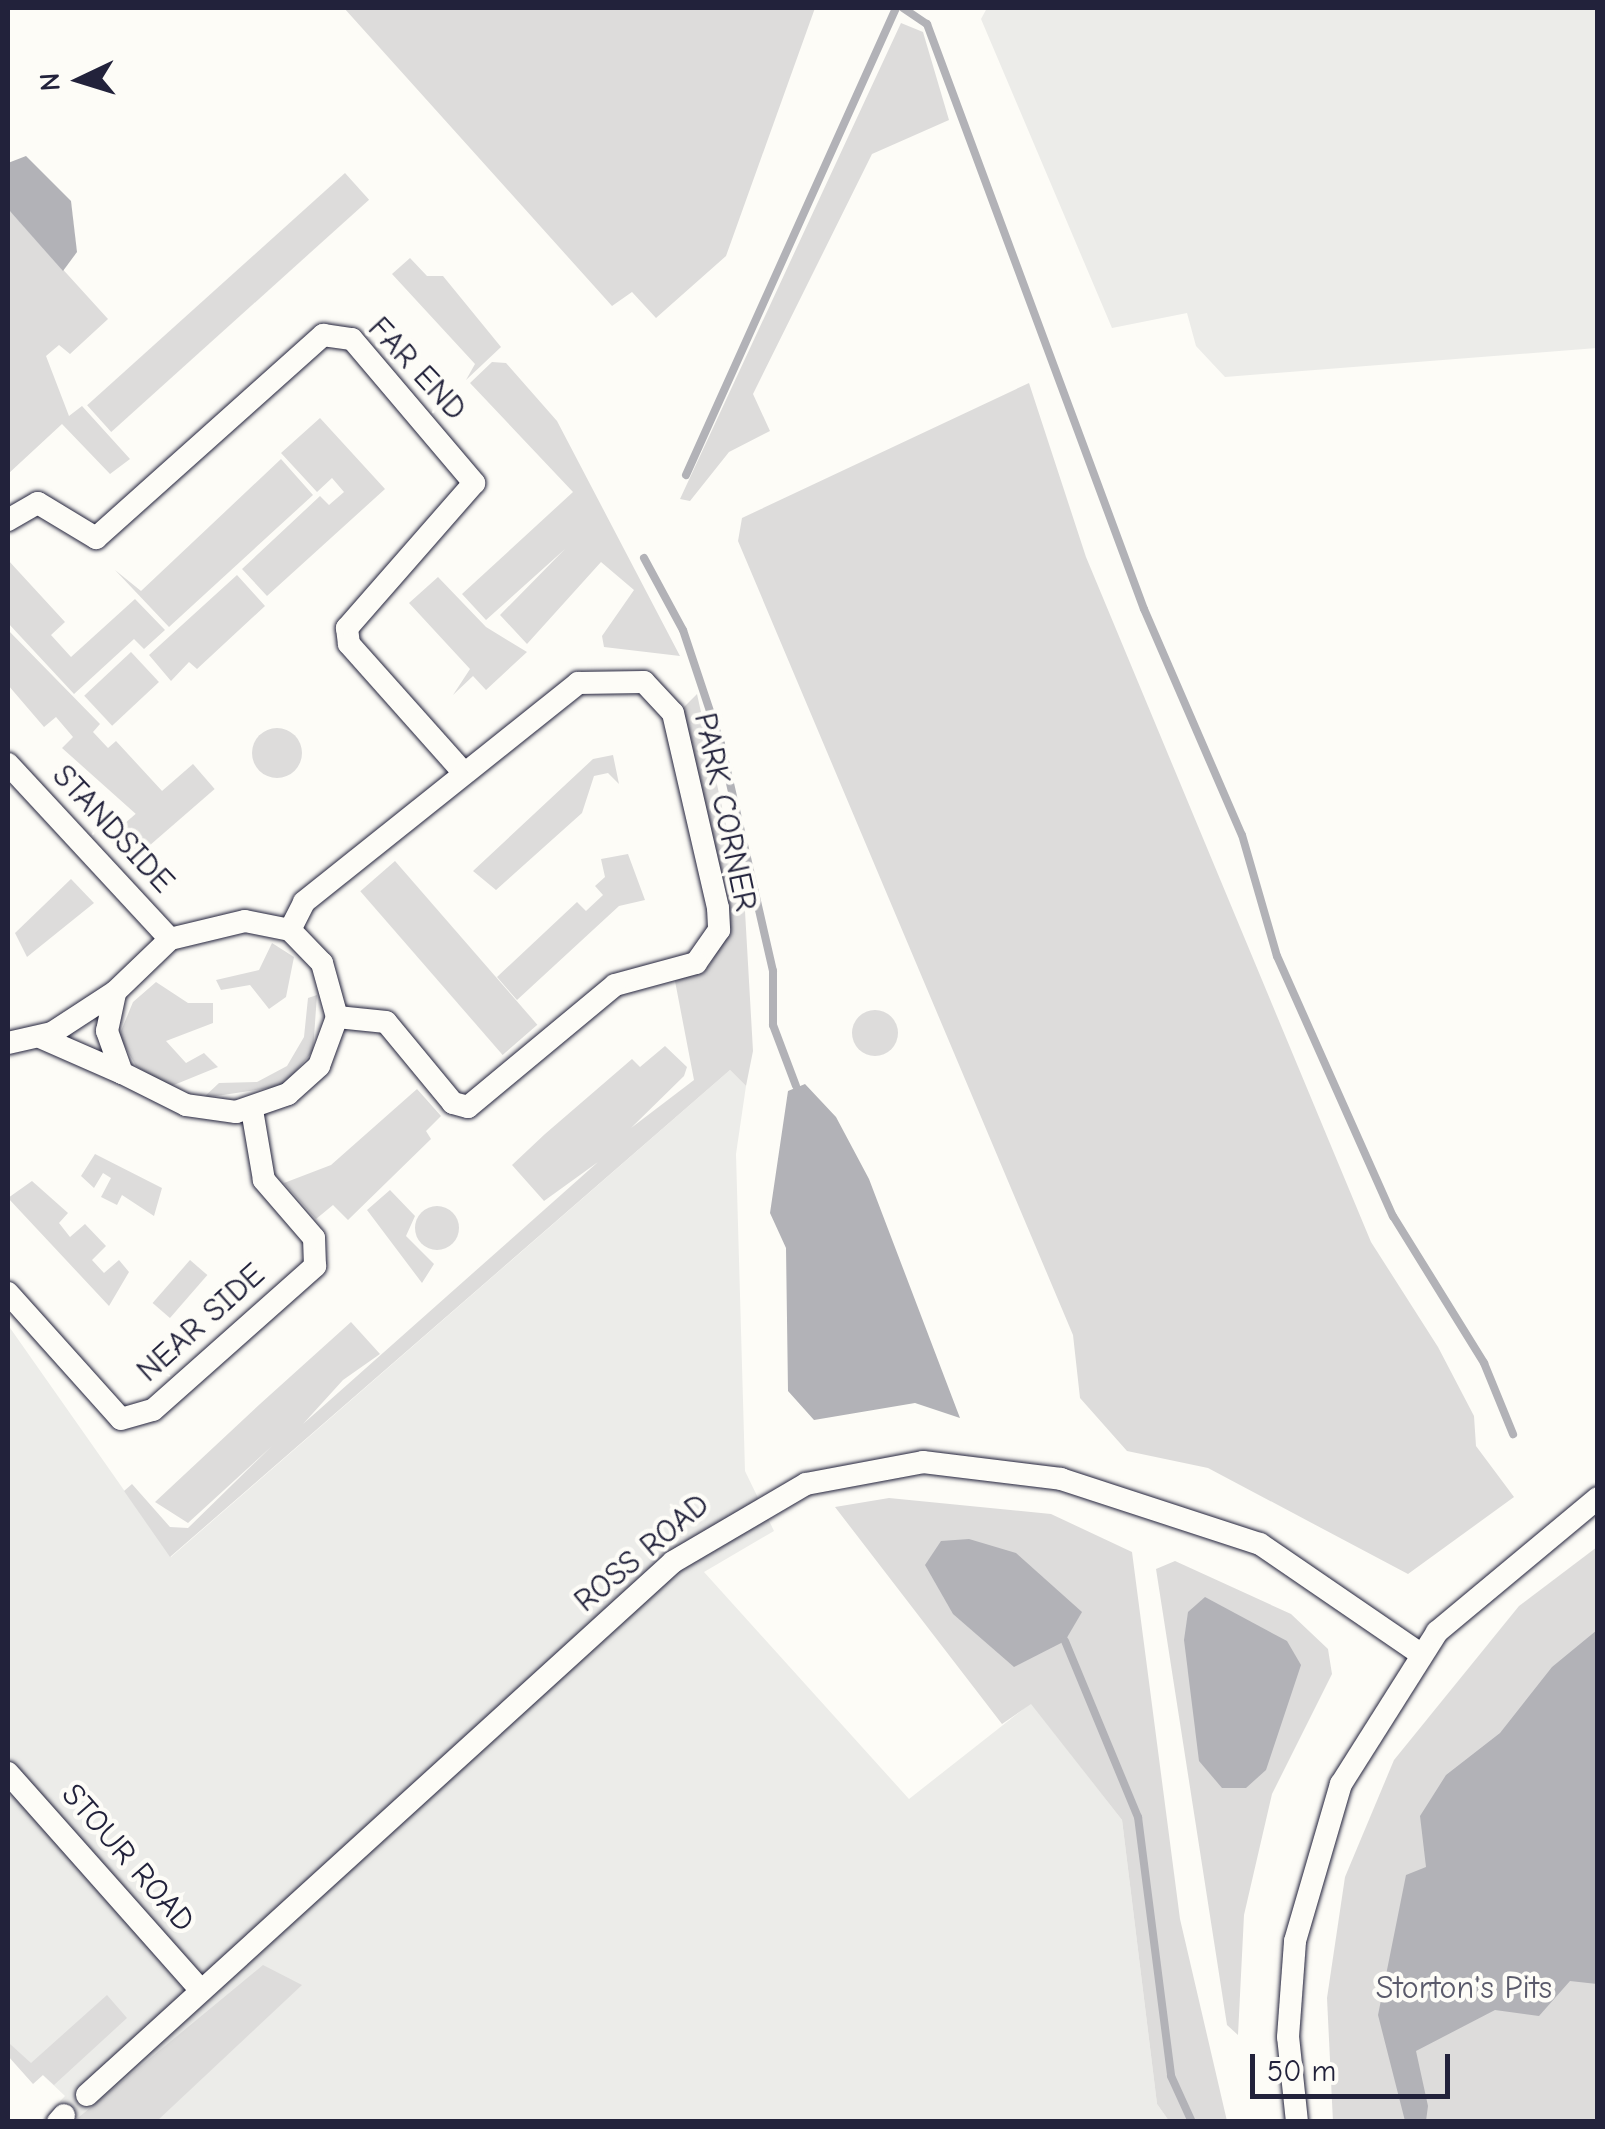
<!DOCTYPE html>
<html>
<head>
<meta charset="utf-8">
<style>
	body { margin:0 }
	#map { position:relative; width:1605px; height:2129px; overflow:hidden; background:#fdfcf7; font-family:"Comic Neue",sans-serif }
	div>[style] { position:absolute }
	.built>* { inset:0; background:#ecece9 }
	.green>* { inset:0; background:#dddcdb; transform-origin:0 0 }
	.round { border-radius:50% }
	.water>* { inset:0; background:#b2b2b7 }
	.stream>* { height:8px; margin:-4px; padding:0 4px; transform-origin:4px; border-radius:4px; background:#b2b2b7 }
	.roads { filter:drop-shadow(0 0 2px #22223b) drop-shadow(0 0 2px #22223b) }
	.minor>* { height:22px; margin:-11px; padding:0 11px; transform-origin:11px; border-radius:11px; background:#fdfcf7 }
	span { translate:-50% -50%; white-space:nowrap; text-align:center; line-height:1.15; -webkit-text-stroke:9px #fdfcf7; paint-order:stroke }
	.street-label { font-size:32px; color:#22223b }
	.park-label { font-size:32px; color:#5a5a6b }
	.frame { position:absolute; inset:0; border:10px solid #22223b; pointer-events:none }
	.north { position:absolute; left:30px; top:30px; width:100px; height:100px; -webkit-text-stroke:8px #fdfcf7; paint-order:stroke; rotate:266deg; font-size:28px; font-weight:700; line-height:40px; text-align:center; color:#22223b }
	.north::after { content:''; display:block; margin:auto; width:35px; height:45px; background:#22223b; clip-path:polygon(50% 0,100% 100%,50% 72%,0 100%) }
	.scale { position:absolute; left:1250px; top:2054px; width:200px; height:45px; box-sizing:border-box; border:5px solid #22223b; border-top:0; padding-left:12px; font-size:30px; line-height:35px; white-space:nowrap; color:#22223b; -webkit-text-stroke:8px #fdfcf7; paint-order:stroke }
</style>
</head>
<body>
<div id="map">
	<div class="built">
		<div style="clip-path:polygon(987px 8px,1597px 8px,1597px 348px,1225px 377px,1196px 346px,1187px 313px,1112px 328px,981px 19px)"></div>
		<div style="clip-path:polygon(730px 1070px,746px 1086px,736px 1154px,745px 1471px,774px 1531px,704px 1572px,909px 1799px,1031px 1703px,1122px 1820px,1157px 2104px,1169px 2121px,41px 2121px,65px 2096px,8px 2042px,8px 1325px,171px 1557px)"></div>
	</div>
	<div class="green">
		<div style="clip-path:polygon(344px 8px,815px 8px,726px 256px,656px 318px,632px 292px,612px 306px)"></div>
		<div style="clip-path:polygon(901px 23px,923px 32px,949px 120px,872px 154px,753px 394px,770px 431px,729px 452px,690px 501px,680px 499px)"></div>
		<div style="left:345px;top:173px;width:36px;height:347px;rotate:48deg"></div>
		<div style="clip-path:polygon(8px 209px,108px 319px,70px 354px,59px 345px,46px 356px,69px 416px,82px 406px,130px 459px,110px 474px,62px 424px,8px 474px)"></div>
		<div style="clip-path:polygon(410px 258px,427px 276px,443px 276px,501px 347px,466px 380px,475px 364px,392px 274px)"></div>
		<div style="clip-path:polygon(492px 362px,506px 363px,557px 421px,680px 656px,604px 647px,602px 636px,634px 590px,601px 562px,527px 644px,500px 615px,565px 549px,486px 620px,462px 594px,573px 492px,470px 383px)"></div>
		<div style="clip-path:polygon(1029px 383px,1086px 557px,1371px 1242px,1438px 1347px,1474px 1416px,1476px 1446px,1514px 1497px,1408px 1574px,1208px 1468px,1127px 1451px,1080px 1398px,1073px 1335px,738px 541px,742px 518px)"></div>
		<div style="clip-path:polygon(320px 418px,385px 489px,267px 596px,242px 569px,320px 496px,329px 505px,344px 492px,332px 478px,317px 492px,281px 453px)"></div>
		<div style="clip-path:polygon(281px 459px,313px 495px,169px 627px,115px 570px,141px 591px)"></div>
		<div style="clip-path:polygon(8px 560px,65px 622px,51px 635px,71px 657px,135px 599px,165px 630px,144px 649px,134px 639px,74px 694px,8px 623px)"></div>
		<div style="clip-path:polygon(237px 575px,265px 606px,197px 669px,189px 662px,171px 681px,149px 655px)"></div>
		<div style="clip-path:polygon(438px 577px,486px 627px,527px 652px,486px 690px,473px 676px,453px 695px,470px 669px,409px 603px)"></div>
		<div style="clip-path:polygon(8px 630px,100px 724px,93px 732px,108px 748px,116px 741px,163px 792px,137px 815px,62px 748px,73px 737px,56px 717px,44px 727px,8px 685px)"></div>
		<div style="left:131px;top:652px;width:41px;height:64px;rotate:47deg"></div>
		<div style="clip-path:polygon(697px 694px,745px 911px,753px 1051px,746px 1086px,730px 1070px,170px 1557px,124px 1491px,132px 1484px,170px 1527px,188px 1528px,272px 1446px,188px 1523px,155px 1502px,260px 1404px,351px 1322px,380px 1354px,343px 1380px,303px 1424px,598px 1162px,544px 1201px,512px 1165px,545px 1134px,632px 1059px,640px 1067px,665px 1046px,687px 1067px,684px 1076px,631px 1128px,694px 1080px,675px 981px,709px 966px,729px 932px,682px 709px)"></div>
		<div class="round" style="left:252px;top:728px;width:50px;height:50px"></div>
		<div style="clip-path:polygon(613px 755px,619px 784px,608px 773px,594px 776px,582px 813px,496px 890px,473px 871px,593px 759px)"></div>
		<div style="left:193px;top:764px;width:33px;height:113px;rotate:49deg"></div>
		<div style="clip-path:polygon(628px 854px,645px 900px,619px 906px,517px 1000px,497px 977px,577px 902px,586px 911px,603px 895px,595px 886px,605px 877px,601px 859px)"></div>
		<div style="left:395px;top:861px;width:217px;height:46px;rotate:49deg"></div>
		<div style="clip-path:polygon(71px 879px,94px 903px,27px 957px,15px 933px)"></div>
		<div style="clip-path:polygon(272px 943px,294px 957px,286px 997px,269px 1009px,250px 985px,221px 990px,216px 980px,259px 970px)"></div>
		<div style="clip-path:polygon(156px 982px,188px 1003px,213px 1003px,213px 1023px,166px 1041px,186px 1063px,204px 1053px,218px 1067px,169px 1087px,136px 1066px,119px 1036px,133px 1002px)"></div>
		<div style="clip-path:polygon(317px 995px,313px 1051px,283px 1086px,203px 1098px,219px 1083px,257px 1082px,287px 1066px,304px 1037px,308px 998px)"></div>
		<div class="round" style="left:852px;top:1010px;width:46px;height:46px"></div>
		<div style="clip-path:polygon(417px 1089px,441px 1116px,426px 1131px,431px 1139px,348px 1220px,333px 1205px,316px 1219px,284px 1183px,331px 1165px)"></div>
		<div style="clip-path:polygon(95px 1154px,162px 1188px,154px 1216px,122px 1195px,117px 1205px,101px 1197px,111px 1178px,103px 1173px,94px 1188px,81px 1176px)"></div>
		<div style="clip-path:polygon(32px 1181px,68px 1213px,59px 1223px,70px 1237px,85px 1224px,106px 1246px,92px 1260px,104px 1273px,119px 1260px,129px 1272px,109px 1306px,8px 1198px)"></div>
		<div style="clip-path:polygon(390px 1190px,415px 1216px,406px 1236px,434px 1264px,422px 1283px,367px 1210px)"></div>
		<div class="round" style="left:415px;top:1206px;width:44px;height:44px"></div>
		<div style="left:190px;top:1260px;width:23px;height:57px;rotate:41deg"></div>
		<div style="clip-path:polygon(889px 1498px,1051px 1514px,1132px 1552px,1180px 1919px,1227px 2121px,1169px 2121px,1157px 2104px,1122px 1820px,1031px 1704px,1002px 1724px,835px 1507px)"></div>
		<div style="clip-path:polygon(1597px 1547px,1597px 2121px,1333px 2122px,1327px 1998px,1345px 1877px,1394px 1760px,1519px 1606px)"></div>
		<div style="clip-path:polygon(1175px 1561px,1291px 1614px,1328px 1649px,1332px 1674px,1272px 1794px,1244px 1915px,1238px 2035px,1227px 2025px,1156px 1569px)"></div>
		<div style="clip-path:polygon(263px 1965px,302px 1985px,157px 2121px,73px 2122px)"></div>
		<div style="clip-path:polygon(107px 1995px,127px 2018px,54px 2085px,43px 2075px,33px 2084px,8px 2056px,8px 2042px,31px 2063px)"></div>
	</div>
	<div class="water">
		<div style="clip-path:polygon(26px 156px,71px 201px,77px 252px,63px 271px,8px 209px,8px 163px)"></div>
		<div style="clip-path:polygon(805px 1084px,836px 1117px,869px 1179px,960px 1418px,915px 1403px,814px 1420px,788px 1391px,786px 1248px,770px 1213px,788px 1091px)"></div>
		<div style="clip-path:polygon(969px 1539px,1016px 1553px,1082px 1612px,1065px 1641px,1014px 1667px,953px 1614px,925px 1565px,941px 1541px)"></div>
		<div style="clip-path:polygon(1205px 1597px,1287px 1641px,1301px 1665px,1266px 1770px,1246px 1788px,1222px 1788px,1199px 1761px,1184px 1640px,1188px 1612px)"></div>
		<div style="clip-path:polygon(1597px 1630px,1597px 1984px,1570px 1981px,1539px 2016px,1495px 2010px,1416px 2051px,1428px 2106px,1426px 2121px,1405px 2121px,1378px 2015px,1406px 1875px,1426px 1867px,1420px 1816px,1446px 1775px,1500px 1733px,1552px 1667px)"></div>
	</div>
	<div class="stream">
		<div style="left:903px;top:8px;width:29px;rotate:34deg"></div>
		<div style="left:927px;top:24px;width:624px;rotate:69.65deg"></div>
		<div style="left:1144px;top:609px;width:246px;rotate:66.6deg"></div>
		<div style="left:1242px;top:835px;width:126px;rotate:73.9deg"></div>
		<div style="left:1277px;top:956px;width:285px;rotate:66deg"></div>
		<div style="left:1393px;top:1216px;width:173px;rotate:58.2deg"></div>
		<div style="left:1484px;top:1363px;width:77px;rotate:67.8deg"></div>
		<div style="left:686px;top:475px;width:512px;rotate:-65.79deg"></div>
		<div style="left:644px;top:558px;width:82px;rotate:61.6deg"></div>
		<div style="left:683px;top:630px;width:120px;rotate:71.6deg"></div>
		<div style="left:721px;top:744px;width:233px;rotate:77.1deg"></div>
		<div style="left:773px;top:971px;width:54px;rotate:90deg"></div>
		<div style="left:773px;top:1025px;width:65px;rotate:69.3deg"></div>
		<div style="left:1065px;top:1641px;width:191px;rotate:67.5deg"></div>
		<div style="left:1138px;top:1817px;width:261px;rotate:82.7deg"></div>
		<div style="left:1171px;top:2076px;width:51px;rotate:65.5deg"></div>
	</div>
	<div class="roads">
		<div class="minor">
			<div style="left:8px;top:520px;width:34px;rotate:-30deg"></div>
			<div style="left:38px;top:503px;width:68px;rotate:31.1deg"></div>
			<div style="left:96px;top:538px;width:305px;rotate:-41.8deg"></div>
			<div style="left:323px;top:335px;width:29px;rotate:8deg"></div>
			<div style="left:352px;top:339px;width:189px;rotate:49.7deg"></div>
			<div style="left:474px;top:483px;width:193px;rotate:131.2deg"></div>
			<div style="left:347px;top:628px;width:16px;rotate:83deg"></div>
			<div style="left:349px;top:644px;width:173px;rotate:48.3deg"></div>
			<div style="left:8px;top:764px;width:238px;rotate:47.2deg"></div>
			<div style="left:245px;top:921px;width:46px;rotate:11.3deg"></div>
			<div style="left:290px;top:930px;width:46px;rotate:45.9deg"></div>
			<div style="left:322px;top:963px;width:56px;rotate:74.5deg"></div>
			<div style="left:337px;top:1017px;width:52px;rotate:110.2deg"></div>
			<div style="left:319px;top:1066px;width:42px;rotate:137.9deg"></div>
			<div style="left:288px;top:1094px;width:55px;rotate:160.9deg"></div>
			<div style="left:236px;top:1112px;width:50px;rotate:-172deg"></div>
			<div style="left:186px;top:1105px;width:72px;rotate:-153.4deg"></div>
			<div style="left:122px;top:1073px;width:45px;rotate:-109.7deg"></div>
			<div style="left:107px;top:1031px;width:40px;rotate:-78deg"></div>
			<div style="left:115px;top:992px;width:76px;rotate:-43.9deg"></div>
			<div style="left:170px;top:939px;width:77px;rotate:-13.5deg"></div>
			<div style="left:290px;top:930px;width:31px;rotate:-63deg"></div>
			<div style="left:304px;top:902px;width:351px;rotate:-38.6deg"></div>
			<div style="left:578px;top:683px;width:66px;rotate:-0.9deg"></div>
			<div style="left:644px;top:682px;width:42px;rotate:46.9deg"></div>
			<div style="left:673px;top:713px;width:200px;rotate:77deg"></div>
			<div style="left:718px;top:908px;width:22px;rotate:87deg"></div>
			<div style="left:719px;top:930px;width:40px;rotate:124.9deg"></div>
			<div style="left:696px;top:963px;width:84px;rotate:164.8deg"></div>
			<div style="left:615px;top:985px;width:191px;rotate:140.3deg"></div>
			<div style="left:468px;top:1107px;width:16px;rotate:-165deg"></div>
			<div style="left:453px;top:1103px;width:105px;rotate:-129.6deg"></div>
			<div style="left:386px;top:1022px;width:49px;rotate:-174.2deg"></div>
			<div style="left:42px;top:1038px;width:87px;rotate:23.6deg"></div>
			<div style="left:8px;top:1043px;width:45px;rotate:-12.8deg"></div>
			<div style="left:52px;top:1033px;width:75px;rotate:-33.1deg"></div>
			<div style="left:8px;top:1293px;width:169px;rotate:48.1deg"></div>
			<div style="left:121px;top:1419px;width:33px;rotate:-16deg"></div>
			<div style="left:153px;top:1410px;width:217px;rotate:-41.6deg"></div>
			<div style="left:315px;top:1266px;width:28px;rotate:-92deg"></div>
			<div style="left:314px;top:1238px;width:77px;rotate:-130.8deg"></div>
			<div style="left:264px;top:1180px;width:71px;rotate:-99.7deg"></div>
			<div style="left:8px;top:1773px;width:286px;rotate:48.4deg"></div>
			<div style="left:87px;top:2095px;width:792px;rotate:-42.29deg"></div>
			<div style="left:673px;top:1562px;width:154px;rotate:-30.4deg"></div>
			<div style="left:806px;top:1484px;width:119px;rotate:-10.6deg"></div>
			<div style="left:923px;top:1462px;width:139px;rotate:7deg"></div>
			<div style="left:1061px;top:1479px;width:209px;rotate:18.1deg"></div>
			<div style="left:1260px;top:1544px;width:193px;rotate:34.4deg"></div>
			<div style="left:58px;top:2122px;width:9px;rotate:-49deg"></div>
			<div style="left:1297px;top:2122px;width:85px;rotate:-96deg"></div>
			<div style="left:1288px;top:2037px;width:96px;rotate:-85.8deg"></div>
			<div style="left:1295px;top:1941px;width:164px;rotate:-73.7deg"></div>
			<div style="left:1341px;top:1784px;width:180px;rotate:-57.7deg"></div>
			<div style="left:1437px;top:1632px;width:209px;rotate:-39.8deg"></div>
		</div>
	</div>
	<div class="street-label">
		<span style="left:417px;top:369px;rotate:47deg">FAR END</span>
		<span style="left:725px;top:812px;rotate:78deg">PARK CORNER</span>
		<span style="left:113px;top:829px;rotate:47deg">STANDSIDE</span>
		<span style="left:201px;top:1323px;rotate:-42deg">NEAR SIDE</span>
		<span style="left:642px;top:1553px;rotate:-40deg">ROSS ROAD</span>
		<span style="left:128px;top:1858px;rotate:49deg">STOUR ROAD</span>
	</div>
	<div class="park-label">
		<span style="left:1464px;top:1988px">Storton's Pits</span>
	</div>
	<div class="frame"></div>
	<div class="north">N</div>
	<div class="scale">50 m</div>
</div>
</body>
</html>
